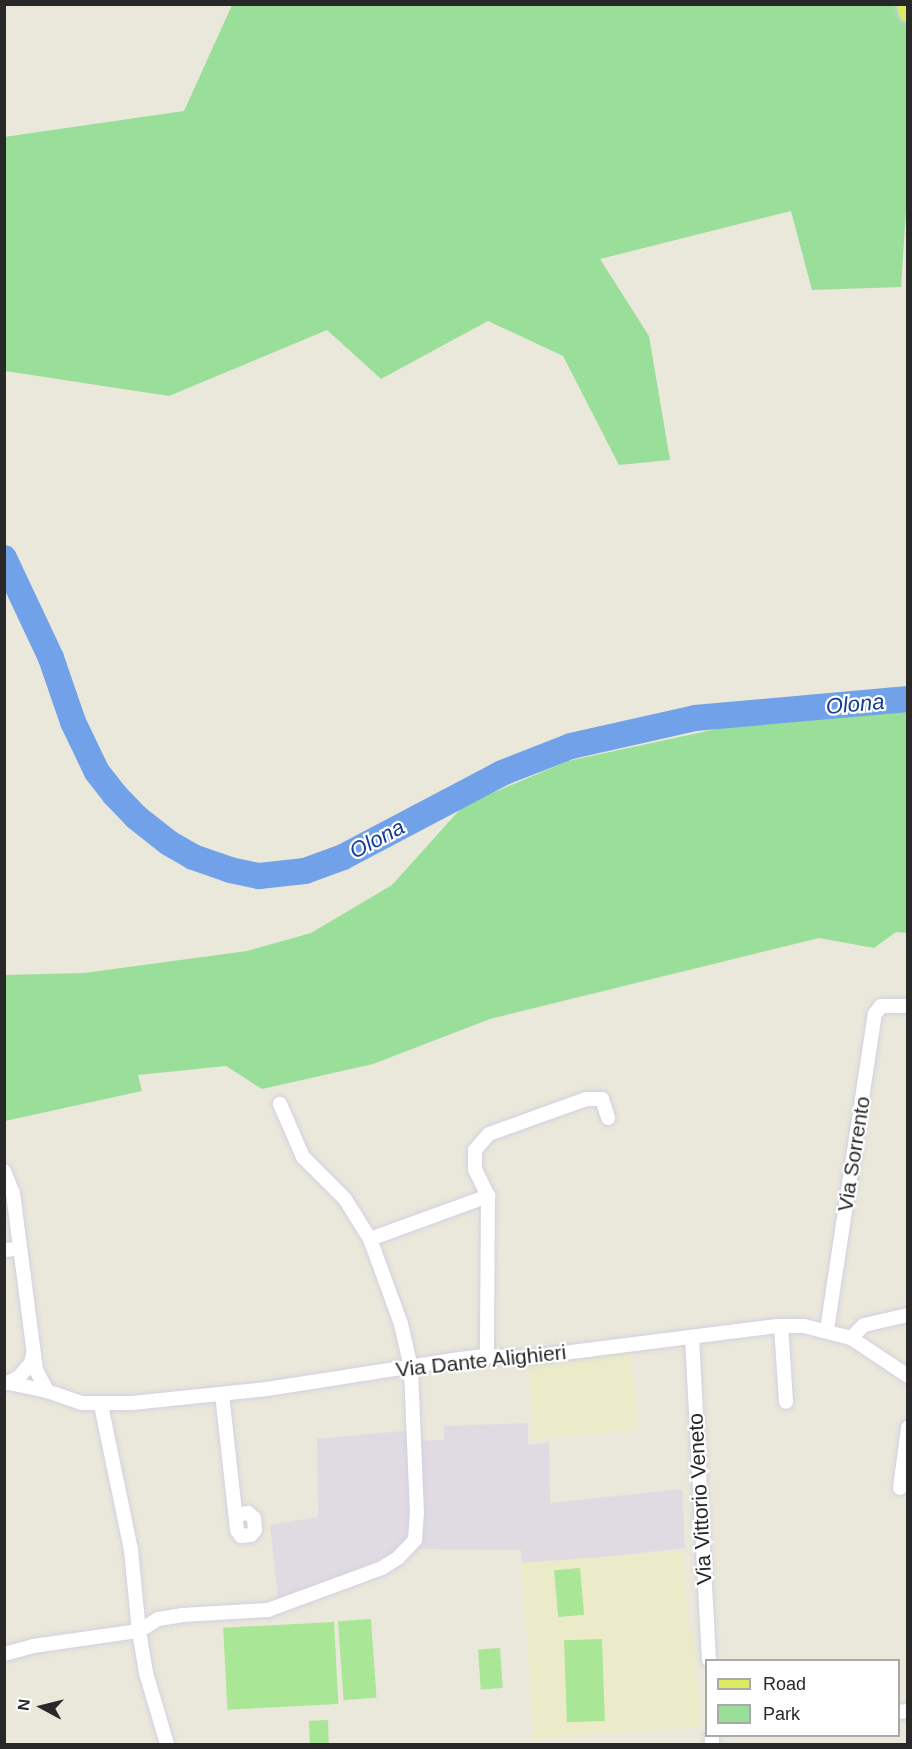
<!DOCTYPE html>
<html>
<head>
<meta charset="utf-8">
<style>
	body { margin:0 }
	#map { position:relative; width:912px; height:1749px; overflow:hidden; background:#eae8da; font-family:Arial,sans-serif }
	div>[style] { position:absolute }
	.industrial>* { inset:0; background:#e0dbe3 }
	.education>* { inset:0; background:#ebebca; transform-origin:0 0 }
	.green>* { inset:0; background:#9adf99 }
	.pitch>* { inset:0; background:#a9e695; transform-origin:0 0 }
	.river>* { height:26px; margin:-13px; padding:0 13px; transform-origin:13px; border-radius:13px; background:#71a2e9 }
	.roads { filter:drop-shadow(0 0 2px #d2d0e1) drop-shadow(0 0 2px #d2d0e1) }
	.minor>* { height:14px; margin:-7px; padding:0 7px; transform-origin:7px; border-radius:7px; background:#fff }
	.major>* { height:18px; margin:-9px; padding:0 9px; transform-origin:9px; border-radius:9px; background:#deea60 }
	span { translate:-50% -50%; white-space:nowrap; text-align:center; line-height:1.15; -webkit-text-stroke:4.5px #fff; paint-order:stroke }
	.street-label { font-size:21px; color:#282828 }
	.water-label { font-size:22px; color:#133d92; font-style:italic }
	.frame { position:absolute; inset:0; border:6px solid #282828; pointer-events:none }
	.legend { position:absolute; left:705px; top:1659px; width:195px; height:78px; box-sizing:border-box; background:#fff; border:2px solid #a9a9a9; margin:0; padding:8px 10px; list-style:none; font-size:18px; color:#282828 }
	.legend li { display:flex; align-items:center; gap:12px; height:30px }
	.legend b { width:30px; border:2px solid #a9a9a9 }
	.north { position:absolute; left:12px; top:1677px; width:60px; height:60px; -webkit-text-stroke:4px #fff; paint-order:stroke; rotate:277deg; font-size:16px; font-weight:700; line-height:24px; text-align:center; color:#282828 }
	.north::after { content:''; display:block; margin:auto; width:21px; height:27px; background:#282828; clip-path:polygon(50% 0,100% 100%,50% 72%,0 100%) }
</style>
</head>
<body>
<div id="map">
	<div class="industrial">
		<div style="clip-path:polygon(528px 1423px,528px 1445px,549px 1442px,550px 1503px,682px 1489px,685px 1548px,522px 1566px,521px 1550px,400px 1549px,355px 1570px,278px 1598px,270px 1525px,318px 1517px,317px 1439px,413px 1430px,414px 1441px,444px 1440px,444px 1426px)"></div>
	</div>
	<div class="education">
		<div style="left:631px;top:1352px;width:78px;height:104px;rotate:85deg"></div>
		<div style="clip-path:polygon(683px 1551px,689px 1631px,693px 1631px,701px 1727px,534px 1739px,521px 1563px)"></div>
	</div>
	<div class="green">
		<div style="clip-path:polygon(232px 5px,907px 5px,908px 180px,901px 287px,812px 290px,791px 211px,600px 259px,649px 336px,670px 460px,619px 465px,563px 356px,488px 321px,381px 379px,327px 330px,169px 396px,5px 371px,4px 137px,184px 111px)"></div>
		<div style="clip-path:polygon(907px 711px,907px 933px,896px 932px,874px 948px,819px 938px,490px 1019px,373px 1064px,262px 1089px,226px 1066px,138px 1075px,142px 1091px,5px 1121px,5px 975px,84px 973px,247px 951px,311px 933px,392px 885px,464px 805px,568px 761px,735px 725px)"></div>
	</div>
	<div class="pitch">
		<div style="left:580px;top:1568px;width:47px;height:26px;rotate:85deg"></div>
		<div style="left:371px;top:1619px;width:79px;height:33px;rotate:86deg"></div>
		<div style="left:334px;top:1622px;width:82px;height:111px;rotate:87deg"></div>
		<div style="left:602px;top:1639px;width:82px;height:38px;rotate:88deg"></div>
		<div style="left:500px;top:1648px;width:40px;height:22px;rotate:86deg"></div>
		<div style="left:328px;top:1720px;width:24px;height:19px;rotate:88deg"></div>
	</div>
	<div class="river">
		<div style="left:4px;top:558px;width:110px;rotate:64.8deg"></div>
		<div style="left:51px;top:658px;width:68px;rotate:71deg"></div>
		<div style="left:73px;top:722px;width:55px;rotate:64.4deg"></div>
		<div style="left:97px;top:772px;width:28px;rotate:52deg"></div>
		<div style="left:114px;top:794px;width:32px;rotate:46deg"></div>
		<div style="left:136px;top:817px;width:42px;rotate:38.2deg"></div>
		<div style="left:169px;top:843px;width:28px;rotate:30deg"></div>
		<div style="left:193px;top:857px;width:39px;rotate:19deg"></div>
		<div style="left:230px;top:870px;width:30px;rotate:12deg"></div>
		<div style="left:259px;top:876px;width:46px;rotate:-6.2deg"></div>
		<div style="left:305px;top:871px;width:40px;rotate:-20.2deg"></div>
		<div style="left:343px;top:857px;width:180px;rotate:-27.8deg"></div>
		<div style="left:502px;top:773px;width:74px;rotate:-21.4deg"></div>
		<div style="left:571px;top:746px;width:127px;rotate:-12.7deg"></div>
		<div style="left:695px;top:718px;width:214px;rotate:-5.1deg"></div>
	</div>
	<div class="roads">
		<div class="minor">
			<div style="left:4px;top:1171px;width:24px;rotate:68deg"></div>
			<div style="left:13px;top:1193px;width:178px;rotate:82.6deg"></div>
			<div style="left:36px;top:1370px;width:24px;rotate:62deg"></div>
			<div style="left:488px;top:1196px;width:30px;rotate:-116deg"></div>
			<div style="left:475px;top:1169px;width:19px;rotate:-90deg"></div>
			<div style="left:475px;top:1150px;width:21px;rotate:-49deg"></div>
			<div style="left:489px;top:1134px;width:103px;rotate:-19.8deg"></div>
			<div style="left:586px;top:1099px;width:16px"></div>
			<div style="left:602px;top:1099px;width:20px;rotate:72deg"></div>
			<div style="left:370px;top:1239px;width:126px;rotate:-20deg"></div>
			<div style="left:488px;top:1196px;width:160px;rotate:90.4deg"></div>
			<div style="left:4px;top:1250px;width:16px;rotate:-4deg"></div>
			<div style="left:781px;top:1326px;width:76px;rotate:86.2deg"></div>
			<div style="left:827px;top:1330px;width:320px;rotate:-81.4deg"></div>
			<div style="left:875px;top:1014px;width:10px;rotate:-53deg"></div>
			<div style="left:881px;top:1006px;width:27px"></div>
			<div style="left:692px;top:1337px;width:323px;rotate:87deg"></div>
			<div style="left:851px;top:1338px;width:18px;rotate:-45deg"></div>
			<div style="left:864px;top:1325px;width:45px;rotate:-12.8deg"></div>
			<div style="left:4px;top:1382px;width:44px;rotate:11.8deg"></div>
			<div style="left:47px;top:1391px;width:37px;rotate:19deg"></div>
			<div style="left:82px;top:1403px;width:50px"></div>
			<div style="left:132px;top:1403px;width:136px;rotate:-5.9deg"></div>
			<div style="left:267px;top:1389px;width:187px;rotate:-8.9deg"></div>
			<div style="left:452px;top:1360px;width:35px;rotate:-7deg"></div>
			<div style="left:487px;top:1356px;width:37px;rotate:3deg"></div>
			<div style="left:524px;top:1358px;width:255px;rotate:-7.2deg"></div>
			<div style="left:777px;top:1326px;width:27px"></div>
			<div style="left:804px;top:1326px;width:49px;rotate:14.3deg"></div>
			<div style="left:851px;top:1338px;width:69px;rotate:33.7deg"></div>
			<div style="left:8px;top:1383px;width:14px;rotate:-30deg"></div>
			<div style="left:20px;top:1376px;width:17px;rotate:-50deg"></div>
			<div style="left:31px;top:1363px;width:8px;rotate:-76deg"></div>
			<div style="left:222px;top:1394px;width:137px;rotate:83.7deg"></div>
			<div style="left:237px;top:1530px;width:7px;rotate:56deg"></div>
			<div style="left:241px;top:1536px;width:10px;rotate:-6deg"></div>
			<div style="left:251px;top:1535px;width:6px;rotate:-51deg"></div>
			<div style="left:255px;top:1530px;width:12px;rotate:-95deg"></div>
			<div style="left:254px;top:1518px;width:8px;rotate:-140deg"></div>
			<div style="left:248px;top:1513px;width:12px;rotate:171deg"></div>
			<div style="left:101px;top:1405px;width:148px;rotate:78.3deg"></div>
			<div style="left:131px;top:1550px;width:81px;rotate:84.4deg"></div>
			<div style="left:139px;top:1631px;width:43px;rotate:80.5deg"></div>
			<div style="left:146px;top:1673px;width:74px;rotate:73.5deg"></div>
			<div style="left:900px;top:1488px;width:61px;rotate:-82.4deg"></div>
			<div style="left:4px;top:1654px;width:30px;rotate:-15deg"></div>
			<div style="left:33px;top:1646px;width:107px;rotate:-8.1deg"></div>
			<div style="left:139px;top:1631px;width:22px;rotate:-32deg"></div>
			<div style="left:158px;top:1619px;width:24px;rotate:-9deg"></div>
			<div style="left:182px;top:1615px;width:86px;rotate:-3.3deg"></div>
			<div style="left:268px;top:1610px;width:121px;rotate:-20.2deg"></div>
			<div style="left:382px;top:1568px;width:19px;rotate:-32deg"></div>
			<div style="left:398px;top:1558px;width:25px;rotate:-47deg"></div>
			<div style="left:415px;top:1540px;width:27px;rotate:-86deg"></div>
			<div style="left:417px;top:1513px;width:145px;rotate:-92.4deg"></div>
			<div style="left:411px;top:1368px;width:45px;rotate:-102.8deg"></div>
			<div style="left:401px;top:1324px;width:90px;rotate:-110deg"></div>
			<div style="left:370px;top:1239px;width:47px;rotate:-122deg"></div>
			<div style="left:345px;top:1199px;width:59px;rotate:-135deg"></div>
			<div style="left:303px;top:1157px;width:58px;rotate:-113.5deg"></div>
			<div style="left:898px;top:1712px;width:10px;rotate:-6deg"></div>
			<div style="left:712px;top:1736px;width:8px;rotate:90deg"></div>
		</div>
		<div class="major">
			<div style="left:906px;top:4px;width:9px;rotate:77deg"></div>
		</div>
	</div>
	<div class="street-label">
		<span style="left:854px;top:1154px;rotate:-81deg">Via Sorrento</span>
		<span style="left:481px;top:1361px;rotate:-6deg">Via Dante Alighieri</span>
		<span style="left:700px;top:1499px;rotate:-93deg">Via Vittorio Veneto</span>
	</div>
	<div class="water-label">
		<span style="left:855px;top:704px;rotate:-5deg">Olona</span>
		<span style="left:377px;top:839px;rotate:-28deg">Olona</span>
	</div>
	<div class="frame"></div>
	<ul class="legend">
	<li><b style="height:8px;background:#deea60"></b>Road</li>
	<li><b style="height:16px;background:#9adf99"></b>Park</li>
	</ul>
	<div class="north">N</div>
</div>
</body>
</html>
